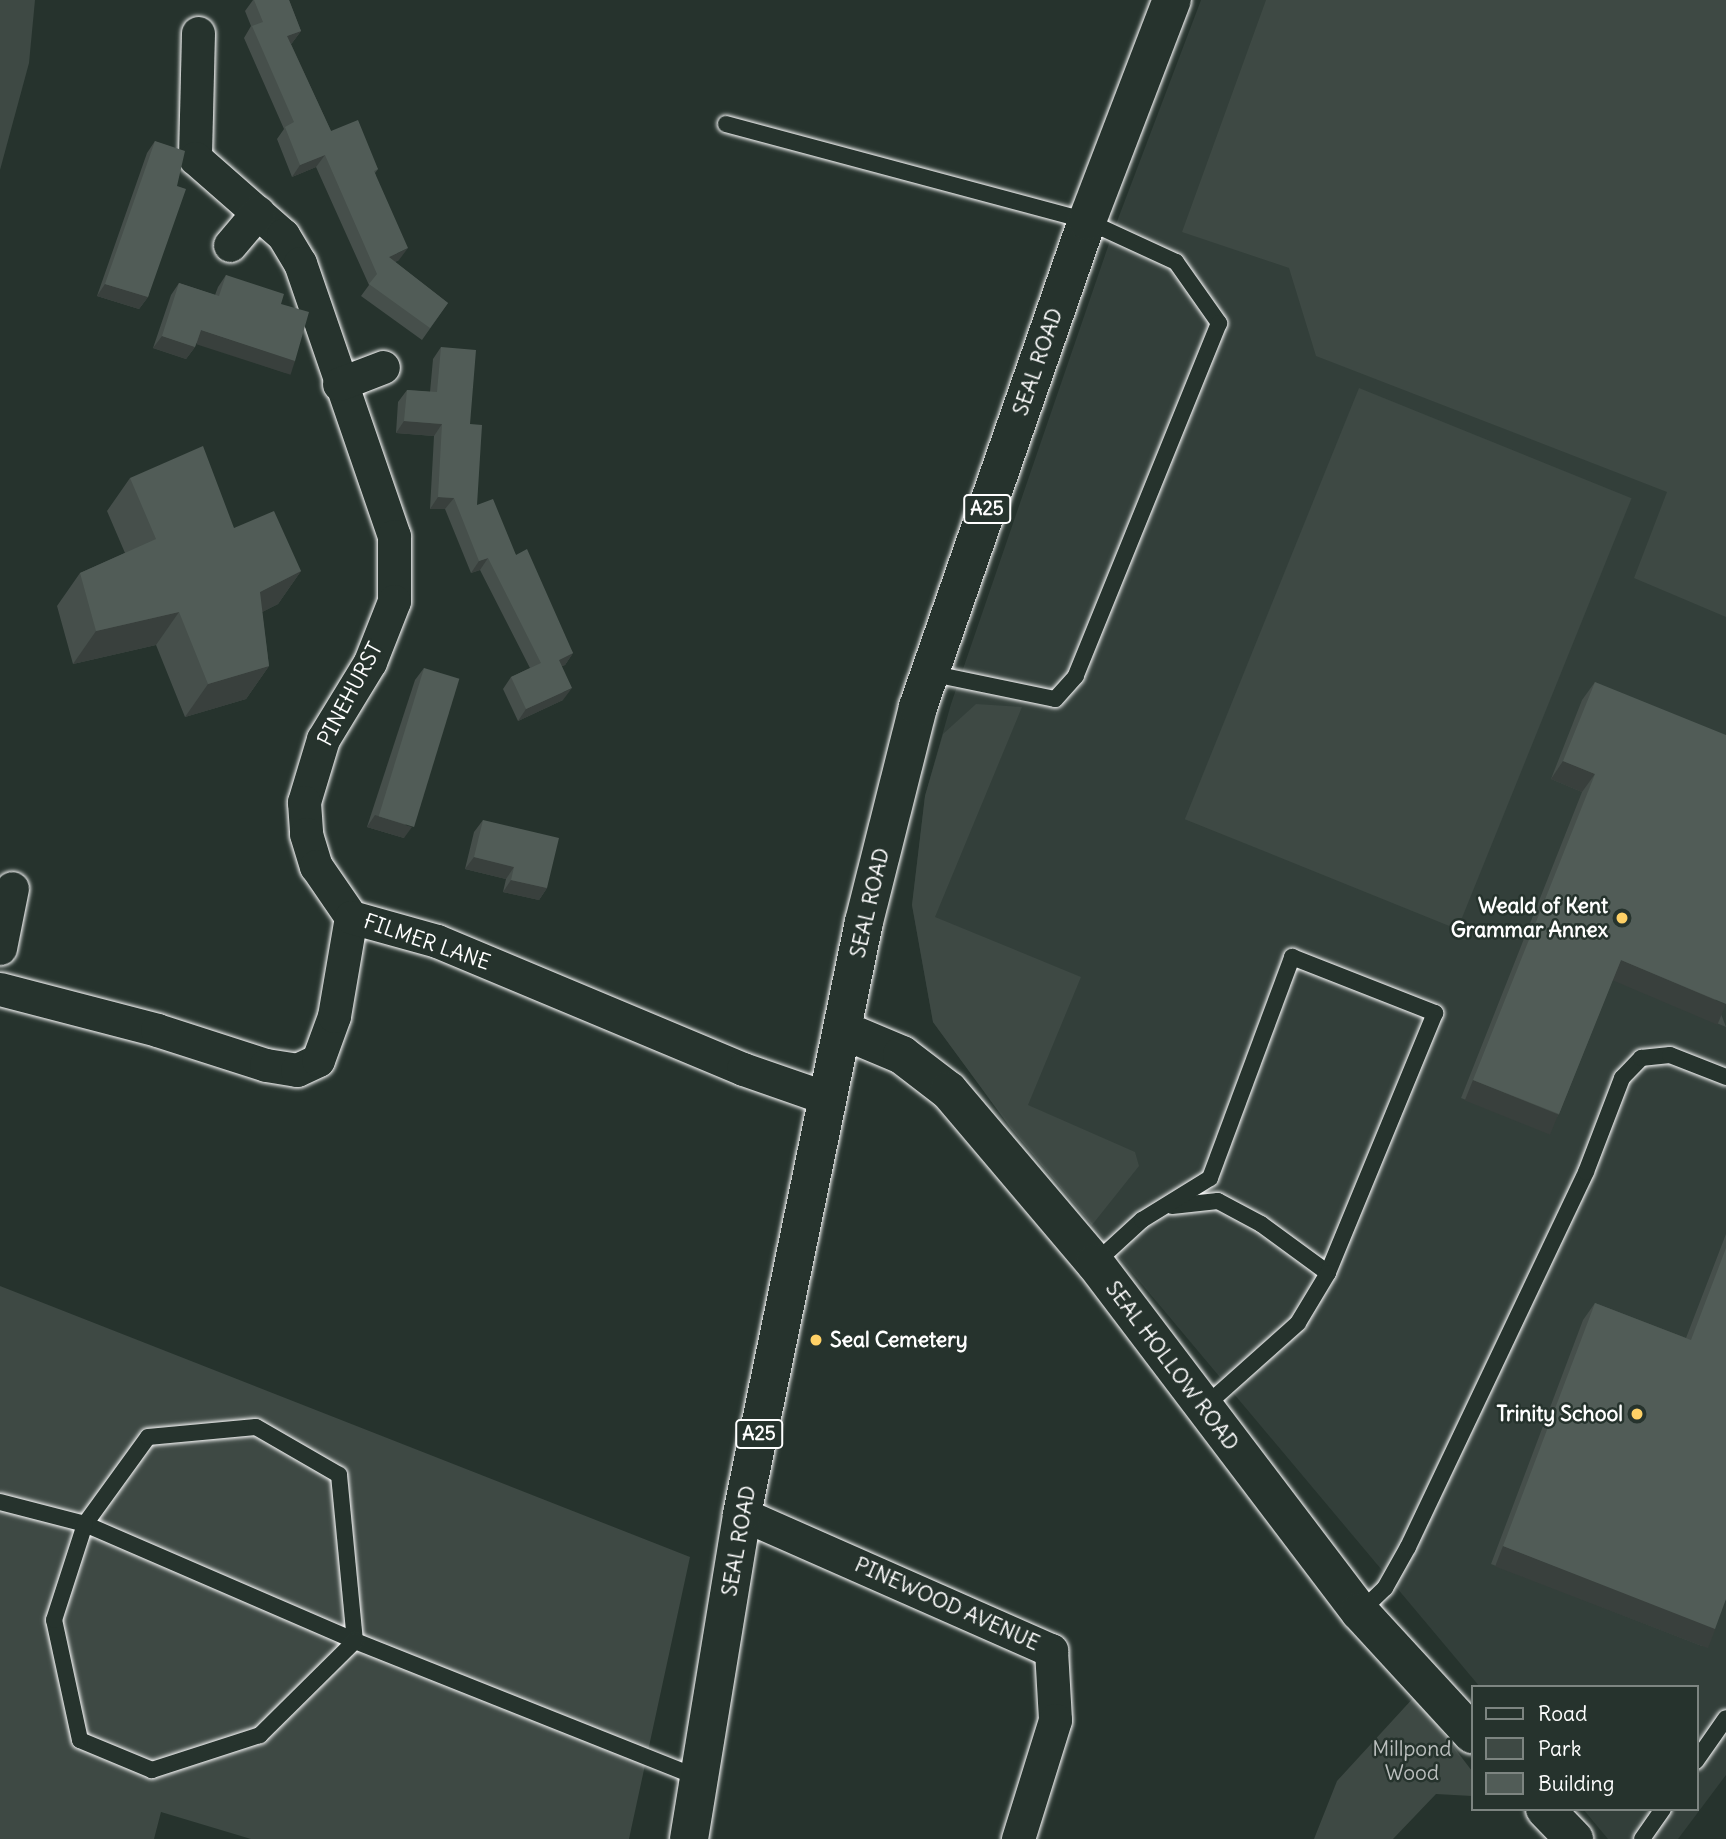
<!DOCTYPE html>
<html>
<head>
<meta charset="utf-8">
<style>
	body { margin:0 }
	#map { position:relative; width:1726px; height:1839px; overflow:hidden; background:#26332d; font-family:Delius,sans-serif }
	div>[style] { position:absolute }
	.built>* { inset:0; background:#333f3a }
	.green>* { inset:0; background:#3e4944; transform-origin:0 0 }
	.roads { filter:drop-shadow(0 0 2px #fff) drop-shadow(0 0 2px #fff) }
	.lane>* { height:16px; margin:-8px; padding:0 8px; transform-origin:8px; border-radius:8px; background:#26332d }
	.street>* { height:33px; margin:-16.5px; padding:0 16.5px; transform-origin:16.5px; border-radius:16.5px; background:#26332d }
	.secondary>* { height:38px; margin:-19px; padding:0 19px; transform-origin:19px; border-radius:19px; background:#26332d }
	.highway>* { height:38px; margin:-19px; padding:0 19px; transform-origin:19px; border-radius:19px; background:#26332d }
	.wall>* { inset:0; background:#464f4b }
	.shaded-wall>* { inset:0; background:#39403d; transform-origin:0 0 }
	.building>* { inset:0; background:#515c57; transform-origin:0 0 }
	.dots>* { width:19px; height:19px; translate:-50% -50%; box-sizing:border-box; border:4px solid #26332d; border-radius:50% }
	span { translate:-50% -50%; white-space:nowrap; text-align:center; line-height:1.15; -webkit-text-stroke:5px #26332d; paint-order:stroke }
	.shield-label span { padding:2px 5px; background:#26332d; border:2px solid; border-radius:5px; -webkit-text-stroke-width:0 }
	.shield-label { font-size:19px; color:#fff; font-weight:700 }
	.street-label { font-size:21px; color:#fff }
	.poi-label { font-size:21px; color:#fff; font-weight:700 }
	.right { translate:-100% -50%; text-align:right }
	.left { translate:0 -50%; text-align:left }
	.park-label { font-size:21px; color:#bbbfbe }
	.legend { position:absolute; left:1471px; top:1685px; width:228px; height:126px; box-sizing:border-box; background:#26332d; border:2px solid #7d8581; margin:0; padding:9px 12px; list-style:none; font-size:21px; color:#fff }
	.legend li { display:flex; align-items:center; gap:14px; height:35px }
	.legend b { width:35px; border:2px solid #7d8581 }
</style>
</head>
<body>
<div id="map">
	<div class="built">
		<div style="clip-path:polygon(1201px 0,1726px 0,1726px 1775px,1678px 1839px,1608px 1839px,1583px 1809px,1696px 1809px,1696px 1687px,1480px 1687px,1010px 1127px,933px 1022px,912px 905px,925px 796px,951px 704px,1113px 232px)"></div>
	</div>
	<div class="green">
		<div style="clip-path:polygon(0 0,35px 0,29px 63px,0 170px)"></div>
		<div style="clip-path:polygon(1266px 0,1726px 0,1726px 617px,1634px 578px,1667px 492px,1316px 356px,1289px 268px,1182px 232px)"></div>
		<div style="left:1359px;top:388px;width:294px;height:465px;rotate:22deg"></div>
		<div style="clip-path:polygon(976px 704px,1022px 707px,935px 917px,1081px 977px,1028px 1105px,1135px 1152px,1139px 1166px,1092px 1225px,1010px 1127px,933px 1022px,912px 905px,925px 796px,943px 734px)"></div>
		<div style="clip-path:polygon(0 1286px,690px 1557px,629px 1839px,251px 1839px,161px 1812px,154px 1839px,0 1839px)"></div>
		<div style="clip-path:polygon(1415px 1696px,1472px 1771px,1472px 1796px,1436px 1794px,1393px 1839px,1314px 1839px,1337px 1781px)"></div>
	</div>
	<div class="roads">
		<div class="lane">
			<div style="left:726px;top:124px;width:374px;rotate:15deg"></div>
			<div style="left:1087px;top:221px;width:98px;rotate:24.7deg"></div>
			<div style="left:1176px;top:262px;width:75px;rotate:54.8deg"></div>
			<div style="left:1219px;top:323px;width:381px;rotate:112.1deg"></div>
			<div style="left:1076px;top:676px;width:31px;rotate:132deg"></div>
			<div style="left:1055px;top:699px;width:128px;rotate:-168.3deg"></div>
			<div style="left:1172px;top:1206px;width:46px;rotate:-6.2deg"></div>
			<div style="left:1218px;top:1201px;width:49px;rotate:28.1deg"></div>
			<div style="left:1261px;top:1224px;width:83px;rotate:36.2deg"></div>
			<div style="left:1095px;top:1263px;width:64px;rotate:-42.5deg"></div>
			<div style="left:1142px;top:1220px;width:80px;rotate:-31.7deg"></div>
			<div style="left:1210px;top:1178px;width:236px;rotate:-69.6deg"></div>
			<div style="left:1292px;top:957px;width:154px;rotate:21.4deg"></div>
			<div style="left:1435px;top:1013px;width:281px;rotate:112.4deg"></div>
			<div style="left:1328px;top:1273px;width:58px;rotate:121deg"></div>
			<div style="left:1298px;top:1323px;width:126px;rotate:138.2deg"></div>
			<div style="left:0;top:1502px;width:88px;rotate:14.5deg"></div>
			<div style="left:85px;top:1524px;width:107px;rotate:-54.1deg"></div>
			<div style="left:148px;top:1437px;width:108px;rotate:-5.3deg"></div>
			<div style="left:256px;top:1427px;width:96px;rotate:30deg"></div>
			<div style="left:339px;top:1475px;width:167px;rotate:84.5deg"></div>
			<div style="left:355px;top:1641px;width:371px;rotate:21.7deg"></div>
			<div style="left:85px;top:1524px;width:294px;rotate:23.4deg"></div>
			<div style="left:355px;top:1641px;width:134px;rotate:135.3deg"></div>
			<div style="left:260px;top:1735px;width:114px;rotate:162deg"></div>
			<div style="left:152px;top:1770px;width:78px;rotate:-157.4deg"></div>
			<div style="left:80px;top:1740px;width:123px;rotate:-102.2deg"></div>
			<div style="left:54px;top:1620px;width:101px;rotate:-72.1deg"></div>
			<div style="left:1360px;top:1612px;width:35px;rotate:-44deg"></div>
			<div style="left:1385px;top:1588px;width:47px;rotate:-60.7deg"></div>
			<div style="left:1408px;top:1547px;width:415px;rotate:-64.6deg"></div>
			<div style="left:1586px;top:1172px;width:101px;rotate:-69deg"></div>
			<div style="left:1622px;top:1078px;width:28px;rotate:-46deg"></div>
			<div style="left:1641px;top:1058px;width:29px;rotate:-6deg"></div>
			<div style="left:1670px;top:1055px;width:60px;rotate:21.4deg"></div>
			<div style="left:1696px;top:1761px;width:52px;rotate:-55.1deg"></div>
			<div style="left:1642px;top:1839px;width:37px;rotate:-55deg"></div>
		</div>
		<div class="street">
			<div style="left:198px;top:33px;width:125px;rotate:91.4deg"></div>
			<div style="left:195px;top:158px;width:117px;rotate:41.2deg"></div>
			<div style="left:283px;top:235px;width:33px;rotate:59deg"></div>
			<div style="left:300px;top:263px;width:289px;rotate:71deg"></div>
			<div style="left:394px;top:536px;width:65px;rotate:90deg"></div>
			<div style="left:394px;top:601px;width:66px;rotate:111.5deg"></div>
			<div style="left:370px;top:662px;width:90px;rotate:121.4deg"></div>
			<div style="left:323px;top:739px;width:66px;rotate:106.8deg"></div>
			<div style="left:304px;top:802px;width:32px;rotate:86deg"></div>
			<div style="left:306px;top:834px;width:34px;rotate:73deg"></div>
			<div style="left:316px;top:866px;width:62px;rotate:55.5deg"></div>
			<div style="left:230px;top:245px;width:43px;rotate:-49.7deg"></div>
			<div style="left:339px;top:384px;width:47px;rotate:-21.1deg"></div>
			<div style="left:0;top:948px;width:61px;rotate:-78.7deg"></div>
			<div style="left:0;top:989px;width:162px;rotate:14.6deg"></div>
			<div style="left:157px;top:1030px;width:114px;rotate:17.8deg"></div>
			<div style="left:266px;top:1065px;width:31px;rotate:9deg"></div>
			<div style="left:297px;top:1070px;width:23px;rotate:-25deg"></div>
			<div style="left:318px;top:1060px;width:47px;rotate:-70deg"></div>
			<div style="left:334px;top:1016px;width:100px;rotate:-80.3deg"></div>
			<div style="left:351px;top:917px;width:89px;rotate:15.6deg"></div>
			<div style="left:437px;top:941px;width:332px;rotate:22.7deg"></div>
			<div style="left:743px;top:1069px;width:91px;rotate:19.2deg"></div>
			<div style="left:742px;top:1514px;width:338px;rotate:23.8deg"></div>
			<div style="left:1051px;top:1650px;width:70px;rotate:86.7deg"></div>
			<div style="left:1055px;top:1720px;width:125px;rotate:107.3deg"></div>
		</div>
		<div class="secondary">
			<div style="left:845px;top:1031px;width:62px;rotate:22.8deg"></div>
			<div style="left:902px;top:1055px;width:59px;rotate:37.5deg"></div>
			<div style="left:949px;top:1091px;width:226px;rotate:49.7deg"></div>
			<div style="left:1095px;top:1263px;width:438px;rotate:52.8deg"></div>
			<div style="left:1360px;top:1612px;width:166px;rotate:47.4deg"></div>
			<div style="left:1545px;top:1809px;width:42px;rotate:46deg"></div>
		</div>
		<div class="highway">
			<div style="left:689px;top:1839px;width:329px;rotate:-80.7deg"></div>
			<div style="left:742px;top:1514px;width:604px;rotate:-78.36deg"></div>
			<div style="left:864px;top:922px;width:222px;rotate:-75.9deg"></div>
			<div style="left:918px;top:707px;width:515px;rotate:-70.83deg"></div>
			<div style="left:1087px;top:221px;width:237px;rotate:-69deg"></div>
		</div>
	</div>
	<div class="wall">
		<div style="clip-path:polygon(253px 0,289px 0,301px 31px,292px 43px,291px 44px,331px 131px,378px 169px,375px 173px,399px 260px,395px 262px,448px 303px,422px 340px,361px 296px,369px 285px,316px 167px,292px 177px,277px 139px,284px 129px,244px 38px,251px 26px,245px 11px)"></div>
		<div style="clip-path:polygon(155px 141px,177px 186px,148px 297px,139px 309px,97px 296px,147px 153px)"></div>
		<div style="clip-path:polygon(226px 275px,281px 304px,295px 361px,286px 373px,196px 343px,195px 347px,186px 359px,153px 348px,171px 295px,179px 283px,215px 295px,218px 287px)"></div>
		<div style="clip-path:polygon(441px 347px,470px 424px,477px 505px,516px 555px,573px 653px,565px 665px,562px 666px,563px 700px,518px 721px,503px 689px,511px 677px,530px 668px,480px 570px,471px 573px,445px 509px,430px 509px,434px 436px,396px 433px,398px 402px,407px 390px,430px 392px,433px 359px)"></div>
		<div style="clip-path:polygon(130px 478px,234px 528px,301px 571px,278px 604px,262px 612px,269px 666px,246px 699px,185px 717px,156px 645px,73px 664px,57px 606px,80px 573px,125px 553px,107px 511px)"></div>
		<div style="clip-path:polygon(424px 668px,404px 838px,367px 827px,415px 680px)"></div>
		<div style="clip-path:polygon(1595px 682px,1726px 1027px,1613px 979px,1559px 1114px,1547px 1132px,1461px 1098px,1582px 792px,1551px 779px,1582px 700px)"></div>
		<div style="clip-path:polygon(483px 820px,547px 888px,539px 900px,503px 892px,506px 879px,465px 869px,474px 832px)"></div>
		<div style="clip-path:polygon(1726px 1234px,1726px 1599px,1702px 1646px,1491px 1564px,1583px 1320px,1595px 1303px,1686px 1338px)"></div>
	</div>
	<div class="shaded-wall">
		<div style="clip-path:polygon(301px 31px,292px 43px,279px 48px,287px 36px)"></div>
		<div style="clip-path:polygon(325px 155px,316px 167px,292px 177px,300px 165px)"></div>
		<div style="clip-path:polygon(408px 248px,399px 260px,380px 268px,389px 257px)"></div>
		<div style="clip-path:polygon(105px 284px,148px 297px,139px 309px,97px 296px)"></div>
		<div style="left:201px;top:330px;width:99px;height:15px;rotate:18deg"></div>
		<div style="clip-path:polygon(162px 336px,195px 347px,186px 359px,153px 348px)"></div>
		<div style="clip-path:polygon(404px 421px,442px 424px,434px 436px,396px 433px)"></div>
		<div style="clip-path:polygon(438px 497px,454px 498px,445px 509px,430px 509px)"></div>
		<div style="clip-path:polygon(488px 558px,480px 570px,471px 573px,479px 561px)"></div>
		<div style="clip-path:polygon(301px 571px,278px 604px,237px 625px,260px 592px)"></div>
		<div style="clip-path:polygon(179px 612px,156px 645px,73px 664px,96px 631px)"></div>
		<div style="clip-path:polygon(573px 653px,565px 665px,550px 672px,559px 660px)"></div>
		<div style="clip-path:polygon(269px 666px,246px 699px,185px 717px,208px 684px)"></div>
		<div style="clip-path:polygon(572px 688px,563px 700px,518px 721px,526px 709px)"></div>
		<div style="clip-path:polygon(1563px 761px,1595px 774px,1582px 792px,1551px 779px)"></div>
		<div style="clip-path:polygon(375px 815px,412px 827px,404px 838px,367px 827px)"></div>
		<div style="clip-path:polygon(474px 857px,514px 867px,506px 879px,465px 869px)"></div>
		<div style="clip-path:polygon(511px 880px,547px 888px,539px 900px,503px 892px)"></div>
		<div style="left:1621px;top:960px;width:114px;height:22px;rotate:23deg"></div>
		<div style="left:1473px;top:1080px;width:92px;height:22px;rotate:22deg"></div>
		<div style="left:1503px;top:1546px;width:228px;height:22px;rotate:21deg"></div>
	</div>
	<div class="building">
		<div style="clip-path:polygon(254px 0,289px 0,301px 31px,287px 36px,331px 131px,358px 120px,378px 169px,374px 171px,408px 248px,389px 257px,448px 303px,430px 328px,369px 284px,377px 274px,325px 155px,300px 165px,285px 127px,294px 122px,252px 26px,263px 22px)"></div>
		<div style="clip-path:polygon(155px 141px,185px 151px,177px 186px,186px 189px,148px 297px,105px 284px)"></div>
		<div style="clip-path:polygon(226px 275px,284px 294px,281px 304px,309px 312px,295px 361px,201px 330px,195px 347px,162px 336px,179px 283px,219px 296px)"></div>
		<div style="clip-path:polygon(441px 347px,476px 350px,470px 424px,482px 425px,477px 505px,493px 499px,516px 555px,527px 549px,573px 653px,559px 660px,572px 688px,526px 709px,511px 677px,541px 663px,488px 558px,479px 561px,454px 498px,438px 497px,442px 424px,404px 421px,407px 390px,437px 392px)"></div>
		<div style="clip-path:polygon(203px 446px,234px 528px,274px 511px,301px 571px,260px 592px,269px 666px,208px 684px,179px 612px,96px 631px,80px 573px,156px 539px,130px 478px)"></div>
		<div style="left:424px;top:668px;width:37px;height:155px;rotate:17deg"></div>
		<div style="clip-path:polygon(1595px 682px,1726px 735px,1726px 1004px,1621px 960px,1559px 1114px,1473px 1080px,1595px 774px,1563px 761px)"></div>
		<div style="clip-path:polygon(483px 820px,559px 838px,547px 888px,511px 880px,514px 867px,474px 857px)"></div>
		<div style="clip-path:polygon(1726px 1248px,1726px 1599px,1715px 1629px,1503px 1546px,1595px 1303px,1691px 1340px)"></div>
	</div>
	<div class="dots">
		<div style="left:1622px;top:918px;background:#ffd166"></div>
		<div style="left:816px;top:1340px;background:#ffd166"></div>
		<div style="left:1637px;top:1414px;background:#ffd166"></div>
	</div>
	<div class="shield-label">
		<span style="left:987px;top:509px">A25</span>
		<span style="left:759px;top:1434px">A25</span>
	</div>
	<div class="street-label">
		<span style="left:1038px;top:362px;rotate:-71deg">SEAL ROAD</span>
		<span style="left:350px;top:694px;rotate:-62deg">PINEHURST</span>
		<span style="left:870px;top:903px;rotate:-77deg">SEAL ROAD</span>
		<span style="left:427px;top:942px;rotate:19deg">FILMER LANE</span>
		<span style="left:1172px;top:1366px;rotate:53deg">SEAL HOLLOW ROAD</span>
		<span style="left:739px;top:1541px;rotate:-80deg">SEAL ROAD</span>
		<span style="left:947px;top:1604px;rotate:24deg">PINEWOOD AVENUE</span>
	</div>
	<div class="poi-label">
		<span class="right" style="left:1608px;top:918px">Weald of Kent<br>Grammar Annex</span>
		<span class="left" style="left:830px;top:1340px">Seal Cemetery</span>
		<span class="right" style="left:1623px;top:1414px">Trinity School</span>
	</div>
	<div class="park-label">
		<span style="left:1412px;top:1761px">Millpond<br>Wood</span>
	</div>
	<ul class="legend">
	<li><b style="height:9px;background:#26332d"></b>Road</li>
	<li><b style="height:19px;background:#3e4944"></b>Park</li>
	<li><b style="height:19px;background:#515c57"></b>Building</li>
	</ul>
</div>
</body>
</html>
